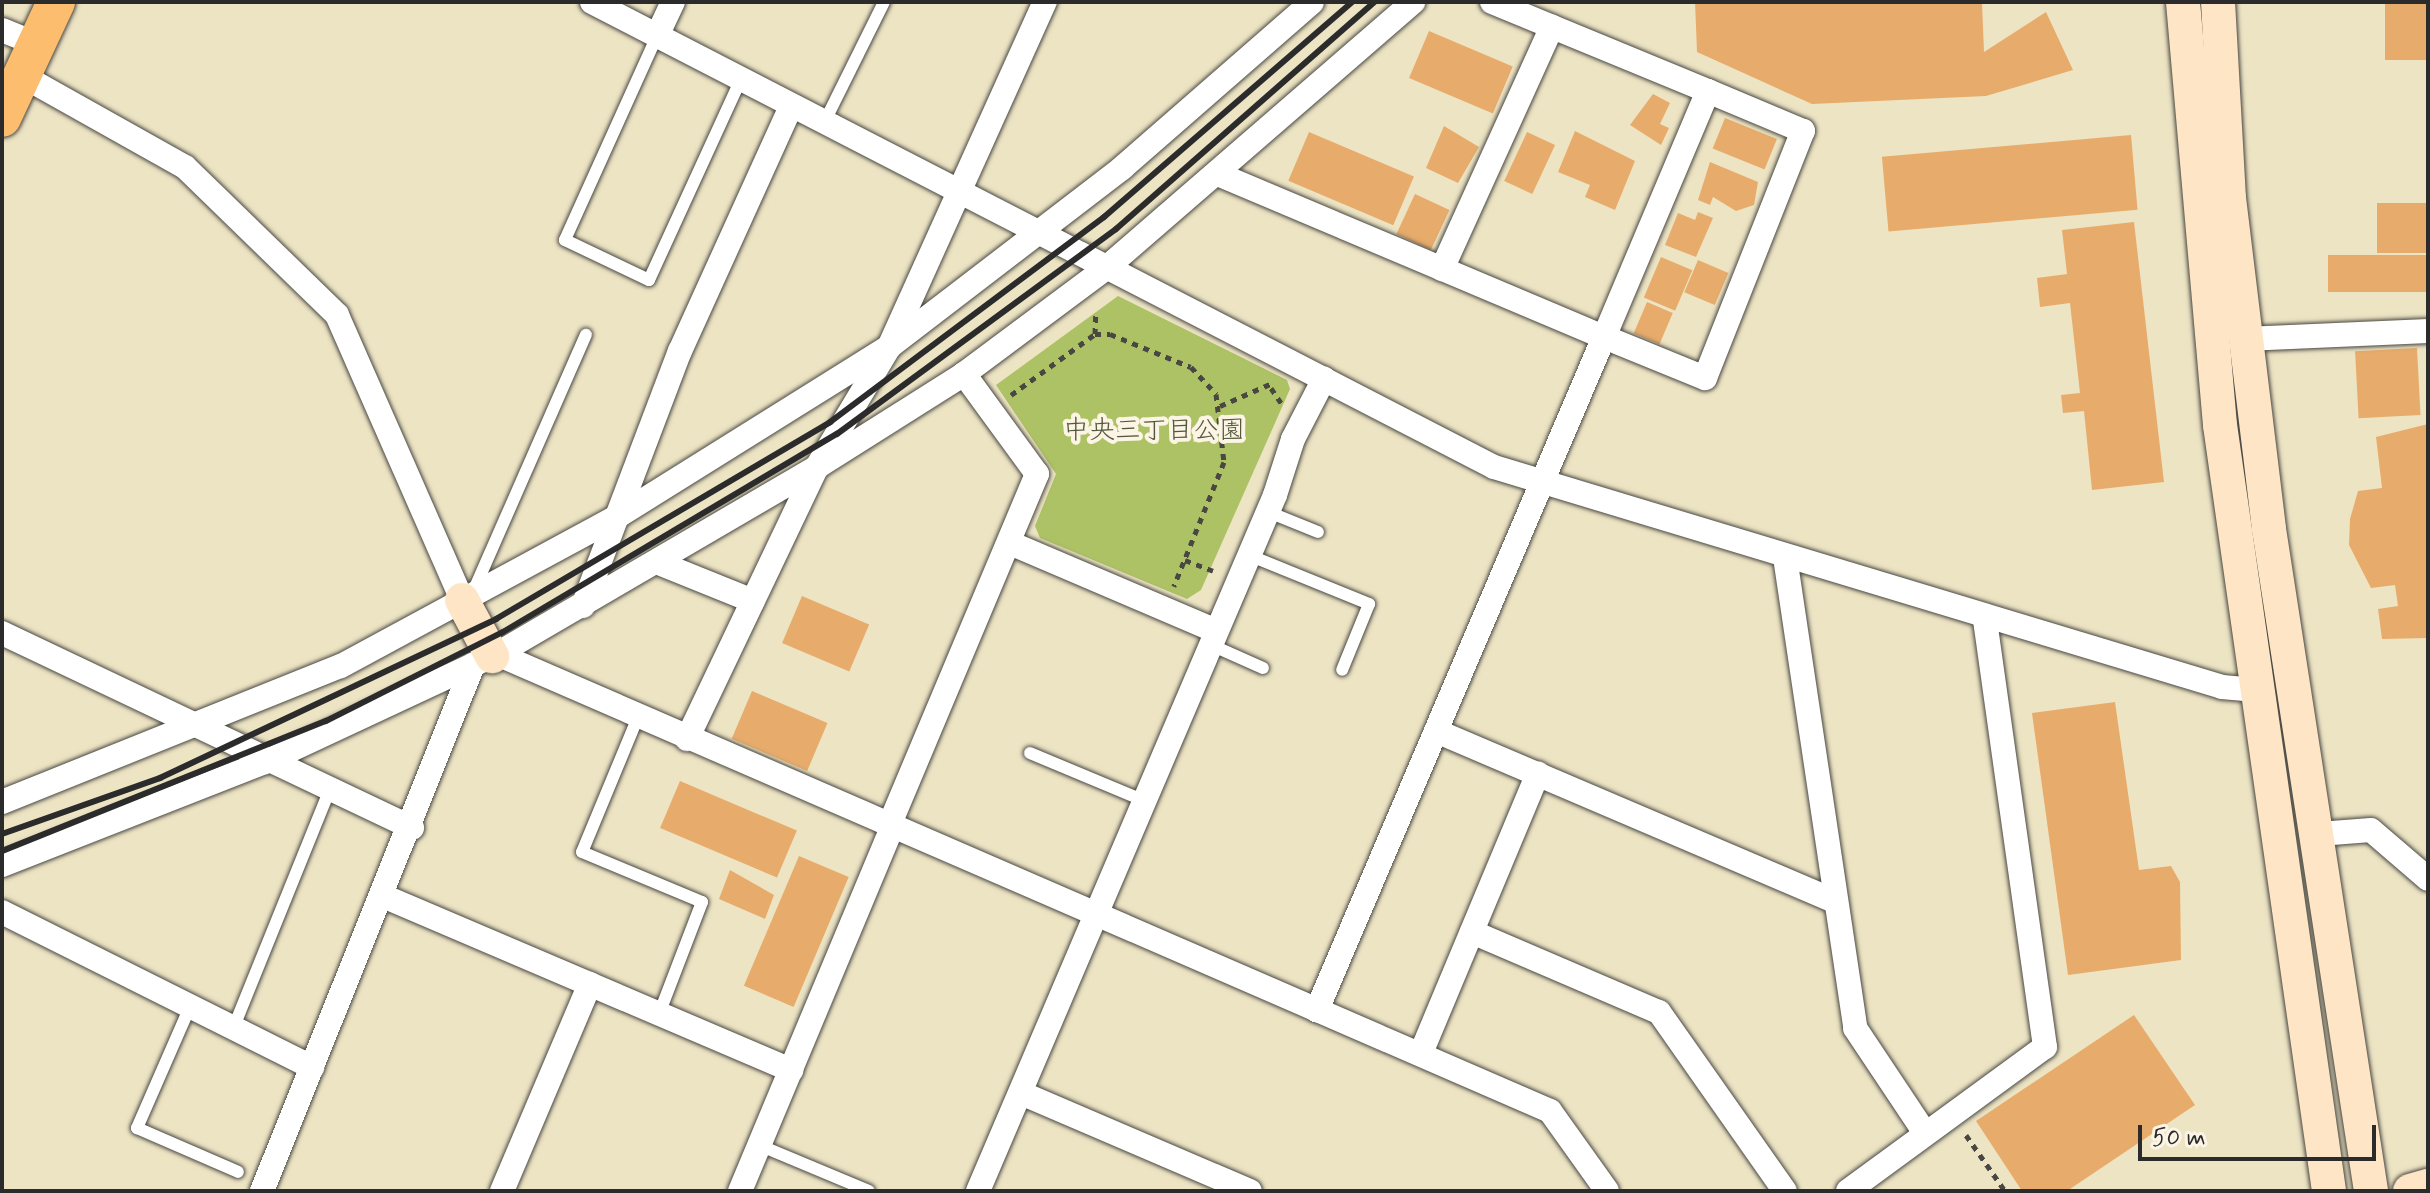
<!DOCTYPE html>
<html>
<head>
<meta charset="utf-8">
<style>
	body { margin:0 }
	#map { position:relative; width:2430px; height:1193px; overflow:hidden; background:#ede4c4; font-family:Mynerve,"Klee One",sans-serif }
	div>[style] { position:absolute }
	.green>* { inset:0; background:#adc165 }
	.building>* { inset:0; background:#e7ac6b; transform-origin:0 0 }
	.path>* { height:5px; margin-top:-2.5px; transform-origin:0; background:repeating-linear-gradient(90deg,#484742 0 6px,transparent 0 12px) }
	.roads { filter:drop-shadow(0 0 2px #484742) drop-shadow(0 0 2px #484742) }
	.lane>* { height:12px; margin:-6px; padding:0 6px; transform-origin:6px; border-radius:6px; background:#fff }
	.street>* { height:24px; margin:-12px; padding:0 12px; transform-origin:12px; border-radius:12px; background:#fff }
	.secondary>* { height:34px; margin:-17px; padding:0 17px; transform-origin:17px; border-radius:17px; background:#fee5c5 }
	.primary>* { height:38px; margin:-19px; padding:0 19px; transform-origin:19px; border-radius:19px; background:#fcbd6e }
	.rail>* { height:6px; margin:-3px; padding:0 3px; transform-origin:3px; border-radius:3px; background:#2b2b2b }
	span { translate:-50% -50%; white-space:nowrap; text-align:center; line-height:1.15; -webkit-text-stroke:8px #fcf5e5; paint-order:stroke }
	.park-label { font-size:26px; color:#52583c }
	.frame { position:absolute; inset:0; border:4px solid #2b2b2b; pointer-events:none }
	.scale { position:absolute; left:2138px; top:1125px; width:238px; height:36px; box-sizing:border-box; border:4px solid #2b2b2b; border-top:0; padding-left:10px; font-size:24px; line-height:28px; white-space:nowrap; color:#2b2b2b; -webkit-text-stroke:6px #fcf5e5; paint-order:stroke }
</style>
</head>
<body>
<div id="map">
	<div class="green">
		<div style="clip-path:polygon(1118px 296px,1287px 380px,1290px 389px,1201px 590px,1187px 599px,1040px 538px,1035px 526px,1056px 474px,996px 385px)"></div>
	</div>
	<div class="building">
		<div style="clip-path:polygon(1695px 2px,1982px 2px,1984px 52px,2046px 12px,2073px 70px,1986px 96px,1812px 104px,1697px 52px)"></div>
		<div style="left:2385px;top:2px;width:43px;height:58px"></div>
		<div style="left:1429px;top:31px;width:91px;height:51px;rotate:23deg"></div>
		<div style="clip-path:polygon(1653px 94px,1670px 103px,1660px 124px,1669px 128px,1661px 145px,1630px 125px)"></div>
		<div style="left:1725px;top:118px;width:56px;height:33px;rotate:22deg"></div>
		<div style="clip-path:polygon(1444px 126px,1479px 147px,1458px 183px,1426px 168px)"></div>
		<div style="clip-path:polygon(1575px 131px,1635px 161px,1615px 210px,1585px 197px,1590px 185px,1558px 172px)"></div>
		<div style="left:1309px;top:132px;width:114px;height:53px;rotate:23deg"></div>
		<div style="left:1527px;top:132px;width:31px;height:54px;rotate:25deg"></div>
		<div style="left:2131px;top:135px;width:75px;height:250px;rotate:85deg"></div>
		<div style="clip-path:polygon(1710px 162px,1758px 182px,1754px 205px,1736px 211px,1713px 197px,1710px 205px,1698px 200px)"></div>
		<div style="left:1415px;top:194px;width:38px;height:44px;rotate:25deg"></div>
		<div style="left:2428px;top:203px;width:50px;height:51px;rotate:90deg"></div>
		<div style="clip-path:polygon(1698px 212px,1713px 218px,1696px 257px,1665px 245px,1678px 213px,1695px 220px)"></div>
		<div style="clip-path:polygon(2134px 222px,2164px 482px,2092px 490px,2084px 411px,2063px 413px,2061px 395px,2080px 393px,2070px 303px,2040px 307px,2037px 278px,2067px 274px,2062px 230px)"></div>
		<div style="left:2428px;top:255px;width:37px;height:100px;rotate:90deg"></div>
		<div style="left:1661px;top:257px;width:34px;height:44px;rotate:23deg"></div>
		<div style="left:1698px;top:260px;width:33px;height:35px;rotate:23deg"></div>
		<div style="left:1647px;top:302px;width:28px;height:34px;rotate:23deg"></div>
		<div style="left:2417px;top:348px;width:67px;height:62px;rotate:87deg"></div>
		<div style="clip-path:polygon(2428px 424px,2428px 638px,2382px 639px,2378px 609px,2398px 606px,2395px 585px,2371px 588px,2349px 545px,2350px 519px,2358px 491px,2382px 488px,2376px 437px)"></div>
		<div style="left:802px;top:596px;width:73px;height:51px;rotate:23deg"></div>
		<div style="left:752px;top:691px;width:82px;height:52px;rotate:23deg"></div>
		<div style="clip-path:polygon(2115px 702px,2139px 870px,2171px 866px,2180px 882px,2181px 960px,2068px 975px,2032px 713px)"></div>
		<div style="left:680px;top:781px;width:127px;height:51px;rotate:23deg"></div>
		<div style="left:799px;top:856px;width:54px;height:141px;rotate:23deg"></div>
		<div style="clip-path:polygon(730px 870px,774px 895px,765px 919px,719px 899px)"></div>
		<div style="clip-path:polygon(2134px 1015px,2195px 1105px,2067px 1191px,2022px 1191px,1976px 1121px)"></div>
	</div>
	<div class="path">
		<div style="left:1095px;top:334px;width:23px;rotate:-88deg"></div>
		<div style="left:1271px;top:388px;width:18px;rotate:56deg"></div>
		<div style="left:1011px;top:395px;width:104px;rotate:-36deg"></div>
		<div style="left:1095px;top:334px;width:15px"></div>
		<div style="left:1110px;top:334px;width:87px;rotate:22.2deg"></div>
		<div style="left:1191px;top:367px;width:37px;rotate:47deg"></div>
		<div style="left:1216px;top:394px;width:68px;rotate:83.3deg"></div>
		<div style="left:1224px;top:462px;width:134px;rotate:112deg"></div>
		<div style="left:1220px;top:406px;width:55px;rotate:-23.7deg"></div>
		<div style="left:1185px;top:560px;width:30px;rotate:21deg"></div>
		<div style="left:1966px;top:1135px;width:68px;rotate:55.1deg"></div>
	</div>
	<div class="roads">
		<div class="lane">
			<div style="left:657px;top:36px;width:224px;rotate:114.3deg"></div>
			<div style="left:565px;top:240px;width:93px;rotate:25.5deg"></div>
			<div style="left:649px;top:280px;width:221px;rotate:-65.4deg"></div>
			<div style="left:824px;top:123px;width:135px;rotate:-63.6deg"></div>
			<div style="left:1266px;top:511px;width:56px;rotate:22deg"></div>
			<div style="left:1246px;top:554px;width:133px;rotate:22.1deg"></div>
			<div style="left:1369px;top:604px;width:71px;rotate:112.2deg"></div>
			<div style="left:473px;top:592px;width:281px;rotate:-66.3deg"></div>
			<div style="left:1209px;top:644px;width:59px;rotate:24deg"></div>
			<div style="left:638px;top:717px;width:146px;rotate:112.5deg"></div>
			<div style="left:582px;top:852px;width:130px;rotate:22.6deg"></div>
			<div style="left:702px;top:902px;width:120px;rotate:111deg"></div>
			<div style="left:1030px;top:753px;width:127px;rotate:22.7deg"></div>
			<div style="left:189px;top:1009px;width:130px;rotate:113.6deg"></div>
			<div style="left:137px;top:1128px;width:110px;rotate:23.5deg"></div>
			<div style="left:233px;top:1029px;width:257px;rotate:-68deg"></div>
			<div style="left:759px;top:1145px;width:119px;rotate:22.7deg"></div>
		</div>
		<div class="street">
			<div style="left:592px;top:2px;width:1015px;rotate:27.27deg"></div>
			<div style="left:1494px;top:467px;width:761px;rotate:16.81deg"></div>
			<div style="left:2222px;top:687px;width:37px;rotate:5deg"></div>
			<div style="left:1492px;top:2px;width:234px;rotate:22.4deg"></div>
			<div style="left:2px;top:30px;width:37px;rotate:22deg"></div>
			<div style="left:657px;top:36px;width:38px;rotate:-65deg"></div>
			<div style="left:21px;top:75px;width:188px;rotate:29.3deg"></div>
			<div style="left:185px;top:167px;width:212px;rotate:44.2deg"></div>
			<div style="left:337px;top:315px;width:311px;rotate:66.3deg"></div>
			<div style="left:1220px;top:175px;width:417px;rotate:22.9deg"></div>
			<div style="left:1604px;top:337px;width:109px;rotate:22.1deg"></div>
			<div style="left:1705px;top:378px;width:266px;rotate:-68.4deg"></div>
			<div style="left:1803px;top:131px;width:103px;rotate:-157.2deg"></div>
			<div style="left:1708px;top:91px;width:267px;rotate:112.9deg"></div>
			<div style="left:1604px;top:337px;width:732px;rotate:113.1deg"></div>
			<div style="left:1442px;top:269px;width:266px;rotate:-65.6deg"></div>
			<div style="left:2245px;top:339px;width:183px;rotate:-2.5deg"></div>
			<div style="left:1010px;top:543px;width:222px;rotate:23.1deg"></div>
			<div style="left:1785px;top:557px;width:476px;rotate:81.5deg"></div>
			<div style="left:1855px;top:1028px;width:126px;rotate:56.3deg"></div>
			<div style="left:659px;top:563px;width:101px;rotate:22deg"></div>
			<div style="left:583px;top:606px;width:273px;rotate:-69.2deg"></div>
			<div style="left:680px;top:351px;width:269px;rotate:-65.6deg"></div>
			<div style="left:2px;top:633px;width:454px;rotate:25.4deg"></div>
			<div style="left:497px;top:654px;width:1148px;rotate:23.46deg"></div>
			<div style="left:1550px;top:1111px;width:98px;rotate:54.5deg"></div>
			<div style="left:1436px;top:731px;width:433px;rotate:23.1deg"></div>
			<div style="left:687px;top:739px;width:301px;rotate:-64.5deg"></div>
			<div style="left:817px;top:467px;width:140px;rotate:-59deg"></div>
			<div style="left:889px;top:347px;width:379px;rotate:-65.7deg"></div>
			<div style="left:2px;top:802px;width:365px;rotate:-21.9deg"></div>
			<div style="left:341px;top:666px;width:311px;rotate:-28.4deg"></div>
			<div style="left:615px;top:518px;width:323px;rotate:-32deg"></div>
			<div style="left:889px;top:347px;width:294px;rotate:-37.5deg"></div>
			<div style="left:1122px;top:168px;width:252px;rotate:-41.1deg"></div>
			<div style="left:889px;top:826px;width:382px;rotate:-67.2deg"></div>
			<div style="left:1037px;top:474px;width:124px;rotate:-126.1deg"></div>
			<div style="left:2319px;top:834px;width:52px;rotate:-4.4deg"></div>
			<div style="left:2371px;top:830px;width:75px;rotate:40.7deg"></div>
			<div style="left:2px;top:865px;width:282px;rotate:-21.4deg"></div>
			<div style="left:265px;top:762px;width:256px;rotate:-25deg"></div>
			<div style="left:497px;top:654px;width:371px;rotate:-30.3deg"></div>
			<div style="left:817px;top:467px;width:174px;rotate:-32.3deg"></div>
			<div style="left:964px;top:374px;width:176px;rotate:-36.7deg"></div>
			<div style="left:1105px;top:269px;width:408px;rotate:-40.9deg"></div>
			<div style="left:383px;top:896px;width:444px;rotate:23.1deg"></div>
			<div style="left:2px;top:912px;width:347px;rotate:26.6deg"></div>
			<div style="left:1472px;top:932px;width:203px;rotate:23.2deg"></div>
			<div style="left:1659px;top:1012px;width:219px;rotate:54.9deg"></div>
			<div style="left:1421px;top:1053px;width:303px;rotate:-67.3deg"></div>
			<div style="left:1021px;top:1093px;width:249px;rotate:23.2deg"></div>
			<div style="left:262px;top:1191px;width:567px;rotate:-68.14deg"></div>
			<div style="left:502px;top:1191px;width:225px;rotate:-67deg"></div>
			<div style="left:740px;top:1191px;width:394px;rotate:-67.3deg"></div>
			<div style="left:978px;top:1191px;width:757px;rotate:-66.89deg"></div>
			<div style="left:1275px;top:495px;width:59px;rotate:-72.2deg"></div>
			<div style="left:1293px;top:439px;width:68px;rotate:-62.7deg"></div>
			<div style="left:1848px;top:1191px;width:244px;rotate:-36.2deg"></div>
			<div style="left:2045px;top:1047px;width:433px;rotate:-98deg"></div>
		</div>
		<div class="secondary">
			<div style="left:2183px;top:2px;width:425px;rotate:85deg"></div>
			<div style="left:2220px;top:425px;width:774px;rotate:81.9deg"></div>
			<div style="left:2218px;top:2px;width:196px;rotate:86.8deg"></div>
			<div style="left:2229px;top:198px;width:333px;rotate:83.1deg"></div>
			<div style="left:2269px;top:529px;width:670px;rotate:81.24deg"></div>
			<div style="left:462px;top:600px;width:64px;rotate:61.8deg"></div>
			<div style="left:2410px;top:1191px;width:19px;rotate:-16deg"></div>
		</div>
		<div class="primary">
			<div style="left:2px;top:118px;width:128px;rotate:-65deg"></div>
		</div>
	</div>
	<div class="rail">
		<div style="left:2px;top:834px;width:168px;rotate:-19.5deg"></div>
		<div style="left:160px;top:778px;width:372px;rotate:-25.3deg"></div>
		<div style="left:496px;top:619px;width:388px;rotate:-30.5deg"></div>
		<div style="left:830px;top:422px;width:342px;rotate:-36.8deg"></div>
		<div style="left:1104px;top:217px;width:328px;rotate:-40.9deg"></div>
		<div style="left:2px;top:851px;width:349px;rotate:-21.9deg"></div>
		<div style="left:326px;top:721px;width:198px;rotate:-26.7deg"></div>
		<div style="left:503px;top:632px;width:388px;rotate:-30.7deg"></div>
		<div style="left:837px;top:434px;width:346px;rotate:-36.3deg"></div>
		<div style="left:1116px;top:229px;width:344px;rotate:-41.3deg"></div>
	</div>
	<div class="park-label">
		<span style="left:1154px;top:432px">中央三丁目公園</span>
	</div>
	<div class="frame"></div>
	<div class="scale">50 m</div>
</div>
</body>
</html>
